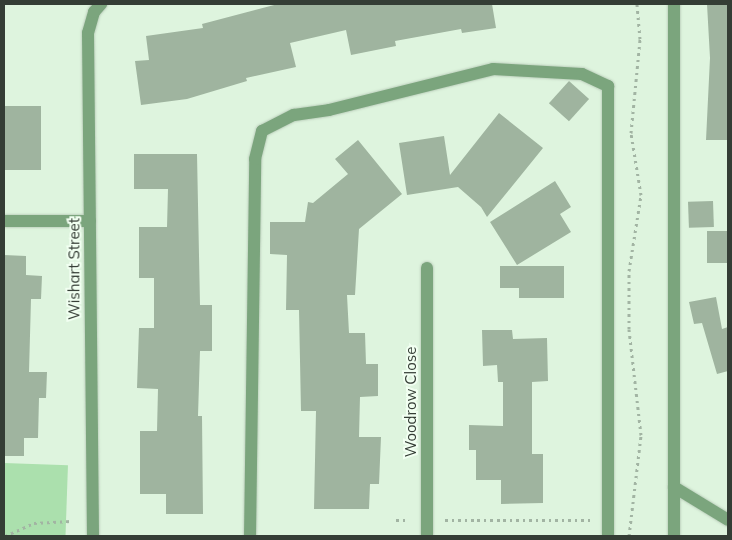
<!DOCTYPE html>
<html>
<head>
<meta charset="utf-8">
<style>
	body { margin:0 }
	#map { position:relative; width:732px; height:540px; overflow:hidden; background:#def4de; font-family:Mulish,sans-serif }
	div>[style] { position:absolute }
	.green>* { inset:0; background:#abe0ad; transform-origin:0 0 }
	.building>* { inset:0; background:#9fb49f; transform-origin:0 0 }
	.path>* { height:3px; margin-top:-1.5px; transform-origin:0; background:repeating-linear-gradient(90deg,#a2b4a3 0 2.5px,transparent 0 6.5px) }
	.roads { filter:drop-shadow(0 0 1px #bccfbc) drop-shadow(0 0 1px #bccfbc) }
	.minor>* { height:12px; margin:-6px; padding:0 6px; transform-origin:6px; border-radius:6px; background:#7ba57d }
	span { translate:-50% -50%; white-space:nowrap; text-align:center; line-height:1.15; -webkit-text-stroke:4px #f1fff1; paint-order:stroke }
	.street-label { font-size:15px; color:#343d35 }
	.frame { position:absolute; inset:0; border:5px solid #343d35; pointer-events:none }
</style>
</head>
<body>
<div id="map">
	<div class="green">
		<div style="left:4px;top:463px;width:64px;height:73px;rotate:2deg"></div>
	</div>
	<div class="building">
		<div style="clip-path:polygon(278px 4px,492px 4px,496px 28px,462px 33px,461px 29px,395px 41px,396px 46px,351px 55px,346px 30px,290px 43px,296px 67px,246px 78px,247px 81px,187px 99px,141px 105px,135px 61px,149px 60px,146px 36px,203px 28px,202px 24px)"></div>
		<div style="clip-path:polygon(707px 4px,728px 4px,728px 140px,706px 140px,710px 58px)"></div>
		<div style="left:569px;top:81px;width:27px;height:30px;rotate:42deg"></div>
		<div style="left:4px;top:106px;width:37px;height:64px"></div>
		<div style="clip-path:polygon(499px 113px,543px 148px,487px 217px,481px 207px,458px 187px,407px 195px,399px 143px,444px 136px,450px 175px)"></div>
		<div style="clip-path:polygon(358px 140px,402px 194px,359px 229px,355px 295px,347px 295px,349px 333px,365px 333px,366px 364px,378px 364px,378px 396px,360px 397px,359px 437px,381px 437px,379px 484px,370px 484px,369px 509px,314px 509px,316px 411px,301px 411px,299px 310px,286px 310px,287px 255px,270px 254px,270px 222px,305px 222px,308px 202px,313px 203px,348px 174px,335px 159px)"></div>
		<div style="clip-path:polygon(134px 154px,197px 154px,200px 305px,212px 305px,212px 351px,200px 351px,198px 416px,202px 416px,203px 514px,166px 514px,166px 494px,140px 494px,140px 431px,157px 431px,158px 389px,137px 388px,139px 328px,154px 328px,154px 278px,139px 278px,139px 227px,167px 227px,168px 189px,134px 189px)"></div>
		<div style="clip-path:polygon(555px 181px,571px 207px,560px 214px,571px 232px,517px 265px,490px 222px)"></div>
		<div style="left:713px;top:201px;width:26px;height:25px;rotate:88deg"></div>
		<div style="left:707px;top:231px;width:21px;height:32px"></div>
		<div style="clip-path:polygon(4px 255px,26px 256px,26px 275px,42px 276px,41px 299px,31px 299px,29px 372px,47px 372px,46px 398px,39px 398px,38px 438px,24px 438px,24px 456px,4px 456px)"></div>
		<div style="clip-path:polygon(500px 266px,564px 266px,564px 298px,519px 298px,519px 288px,500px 288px)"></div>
		<div style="clip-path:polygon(716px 297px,722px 329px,728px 327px,728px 371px,717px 374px,702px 323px,694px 324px,689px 302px)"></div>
		<div style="clip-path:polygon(482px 330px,512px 330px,513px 339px,547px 338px,548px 381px,532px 382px,532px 454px,543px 454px,543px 503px,501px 504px,501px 480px,476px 480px,476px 450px,469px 450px,469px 425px,503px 426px,503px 382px,498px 382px,497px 365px,483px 366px)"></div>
	</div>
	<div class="path">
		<div style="left:396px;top:520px;width:13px"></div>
		<div style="left:445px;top:520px;width:146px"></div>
		<div style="left:5px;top:536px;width:32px;rotate:-24deg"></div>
		<div style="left:34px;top:523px;width:37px;rotate:-3deg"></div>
		<div style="left:629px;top:536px;width:102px;rotate:-83.2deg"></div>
		<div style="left:641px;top:435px;width:107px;rotate:-96.5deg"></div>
		<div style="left:629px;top:329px;width:58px;rotate:-90deg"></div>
		<div style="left:629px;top:271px;width:77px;rotate:-81deg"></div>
		<div style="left:641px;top:195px;width:63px;rotate:-99.2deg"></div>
		<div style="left:631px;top:133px;width:94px;rotate:-84.5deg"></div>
		<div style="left:640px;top:39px;width:35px;rotate:-95deg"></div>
	</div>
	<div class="roads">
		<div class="minor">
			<div style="left:4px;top:221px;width:86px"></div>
			<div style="left:427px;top:268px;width:268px;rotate:90deg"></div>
			<div style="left:674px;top:487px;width:63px;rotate:31.4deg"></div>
			<div style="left:93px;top:536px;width:503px;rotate:-90.57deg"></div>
			<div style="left:88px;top:33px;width:22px;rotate:-74deg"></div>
			<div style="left:94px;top:12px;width:11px;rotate:-49deg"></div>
			<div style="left:250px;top:536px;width:377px;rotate:-89.2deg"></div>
			<div style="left:255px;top:159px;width:29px;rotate:-76deg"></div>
			<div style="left:262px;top:131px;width:36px;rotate:-27deg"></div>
			<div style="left:294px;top:115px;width:35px;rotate:-8deg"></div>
			<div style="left:329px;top:110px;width:169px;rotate:-14deg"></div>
			<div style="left:493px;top:69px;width:89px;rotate:3.2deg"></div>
			<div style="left:582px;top:74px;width:29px;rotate:25deg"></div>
			<div style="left:608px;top:86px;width:450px;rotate:90deg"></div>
			<div style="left:674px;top:536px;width:532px;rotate:-90deg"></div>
		</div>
	</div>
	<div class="street-label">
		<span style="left:74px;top:269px;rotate:-90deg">Wishart Street</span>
		<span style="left:411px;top:402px;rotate:-90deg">Woodrow Close</span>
	</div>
	<div class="frame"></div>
</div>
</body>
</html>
